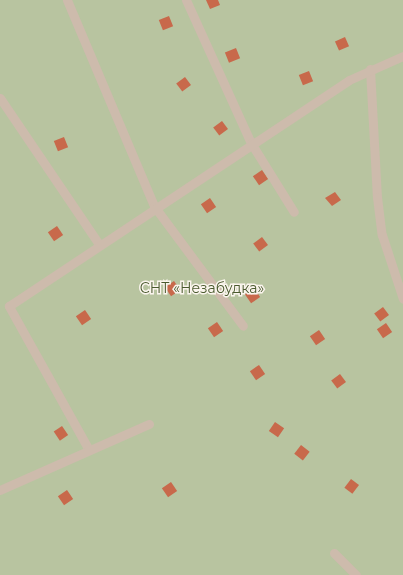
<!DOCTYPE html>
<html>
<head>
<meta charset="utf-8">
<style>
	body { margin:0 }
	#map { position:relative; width:403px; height:575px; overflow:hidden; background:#f4ebe1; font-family:Montserrat,sans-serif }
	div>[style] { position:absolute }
	.green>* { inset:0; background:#b8c4a0; transform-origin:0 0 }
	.building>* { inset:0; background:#c8694b; transform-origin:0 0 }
	.service>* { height:9px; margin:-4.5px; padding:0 4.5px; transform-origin:4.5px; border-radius:4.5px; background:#cdbbac }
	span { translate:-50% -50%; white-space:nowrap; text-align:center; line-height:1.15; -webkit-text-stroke:3px #fbf5ee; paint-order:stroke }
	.park-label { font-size:14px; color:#4a5a2e }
</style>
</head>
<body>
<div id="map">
	<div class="green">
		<div style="left:0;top:0;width:403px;height:575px"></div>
	</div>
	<div class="building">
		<div style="clip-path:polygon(206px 0,218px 0,220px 5px,210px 9px)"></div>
		<div style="left:169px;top:16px;width:11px;height:11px;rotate:68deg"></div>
		<div style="left:345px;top:37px;width:10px;height:11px;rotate:66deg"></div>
		<div style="left:236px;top:48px;width:11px;height:12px;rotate:68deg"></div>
		<div style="left:309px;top:71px;width:11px;height:11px;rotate:68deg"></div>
		<div style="left:185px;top:77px;width:10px;height:11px;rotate:53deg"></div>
		<div style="left:222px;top:121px;width:10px;height:11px;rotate:53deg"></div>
		<div style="left:64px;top:137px;width:11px;height:11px;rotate:68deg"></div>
		<div style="left:262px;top:170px;width:11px;height:11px;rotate:56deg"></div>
		<div style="clip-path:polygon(335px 192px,341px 200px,332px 206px,325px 198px)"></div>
		<div style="left:210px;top:198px;width:11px;height:11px;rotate:56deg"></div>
		<div style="left:57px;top:226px;width:11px;height:11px;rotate:56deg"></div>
		<div style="left:262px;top:237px;width:10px;height:11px;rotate:53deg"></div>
		<div style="left:174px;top:281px;width:11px;height:11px;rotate:56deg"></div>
		<div style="left:254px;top:288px;width:11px;height:11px;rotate:56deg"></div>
		<div style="left:383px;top:307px;width:10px;height:11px;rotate:53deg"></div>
		<div style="left:85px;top:310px;width:11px;height:11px;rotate:56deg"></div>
		<div style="left:217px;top:322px;width:11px;height:11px;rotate:56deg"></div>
		<div style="left:386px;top:323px;width:11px;height:11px;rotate:56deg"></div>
		<div style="left:319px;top:330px;width:11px;height:11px;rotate:56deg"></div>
		<div style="left:259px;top:365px;width:11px;height:11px;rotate:56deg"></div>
		<div style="left:340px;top:374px;width:10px;height:11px;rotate:53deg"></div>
		<div style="left:275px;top:422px;width:11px;height:11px;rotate:34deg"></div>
		<div style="left:62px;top:426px;width:11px;height:10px;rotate:56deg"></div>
		<div style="left:301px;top:445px;width:11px;height:11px;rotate:38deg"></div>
		<div style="left:351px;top:479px;width:10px;height:11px;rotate:37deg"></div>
		<div style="left:171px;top:482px;width:11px;height:11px;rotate:56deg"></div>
		<div style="left:67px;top:490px;width:11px;height:11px;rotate:56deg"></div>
	</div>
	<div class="service">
		<div style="left:67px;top:0;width:224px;rotate:67.1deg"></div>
		<div style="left:154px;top:206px;width:149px;rotate:53.4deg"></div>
		<div style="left:186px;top:0;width:157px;rotate:65.6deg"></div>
		<div style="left:251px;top:143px;width:81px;rotate:58.1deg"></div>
		<div style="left:370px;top:69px;width:128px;rotate:86.9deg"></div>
		<div style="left:377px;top:197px;width:38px;rotate:83deg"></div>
		<div style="left:382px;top:235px;width:67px;rotate:71.8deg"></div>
		<div style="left:0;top:98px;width:176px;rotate:55.9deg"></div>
		<div style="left:89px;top:450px;width:165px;rotate:-119.1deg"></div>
		<div style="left:9px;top:306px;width:408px;rotate:-33.6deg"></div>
		<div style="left:349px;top:80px;width:59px;rotate:-24deg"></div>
		<div style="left:0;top:490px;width:163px;rotate:-23.9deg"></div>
		<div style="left:334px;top:553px;width:31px;rotate:45deg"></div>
	</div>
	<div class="park-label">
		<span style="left:202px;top:288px">СНТ «Незабудка»</span>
	</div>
</div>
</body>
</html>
